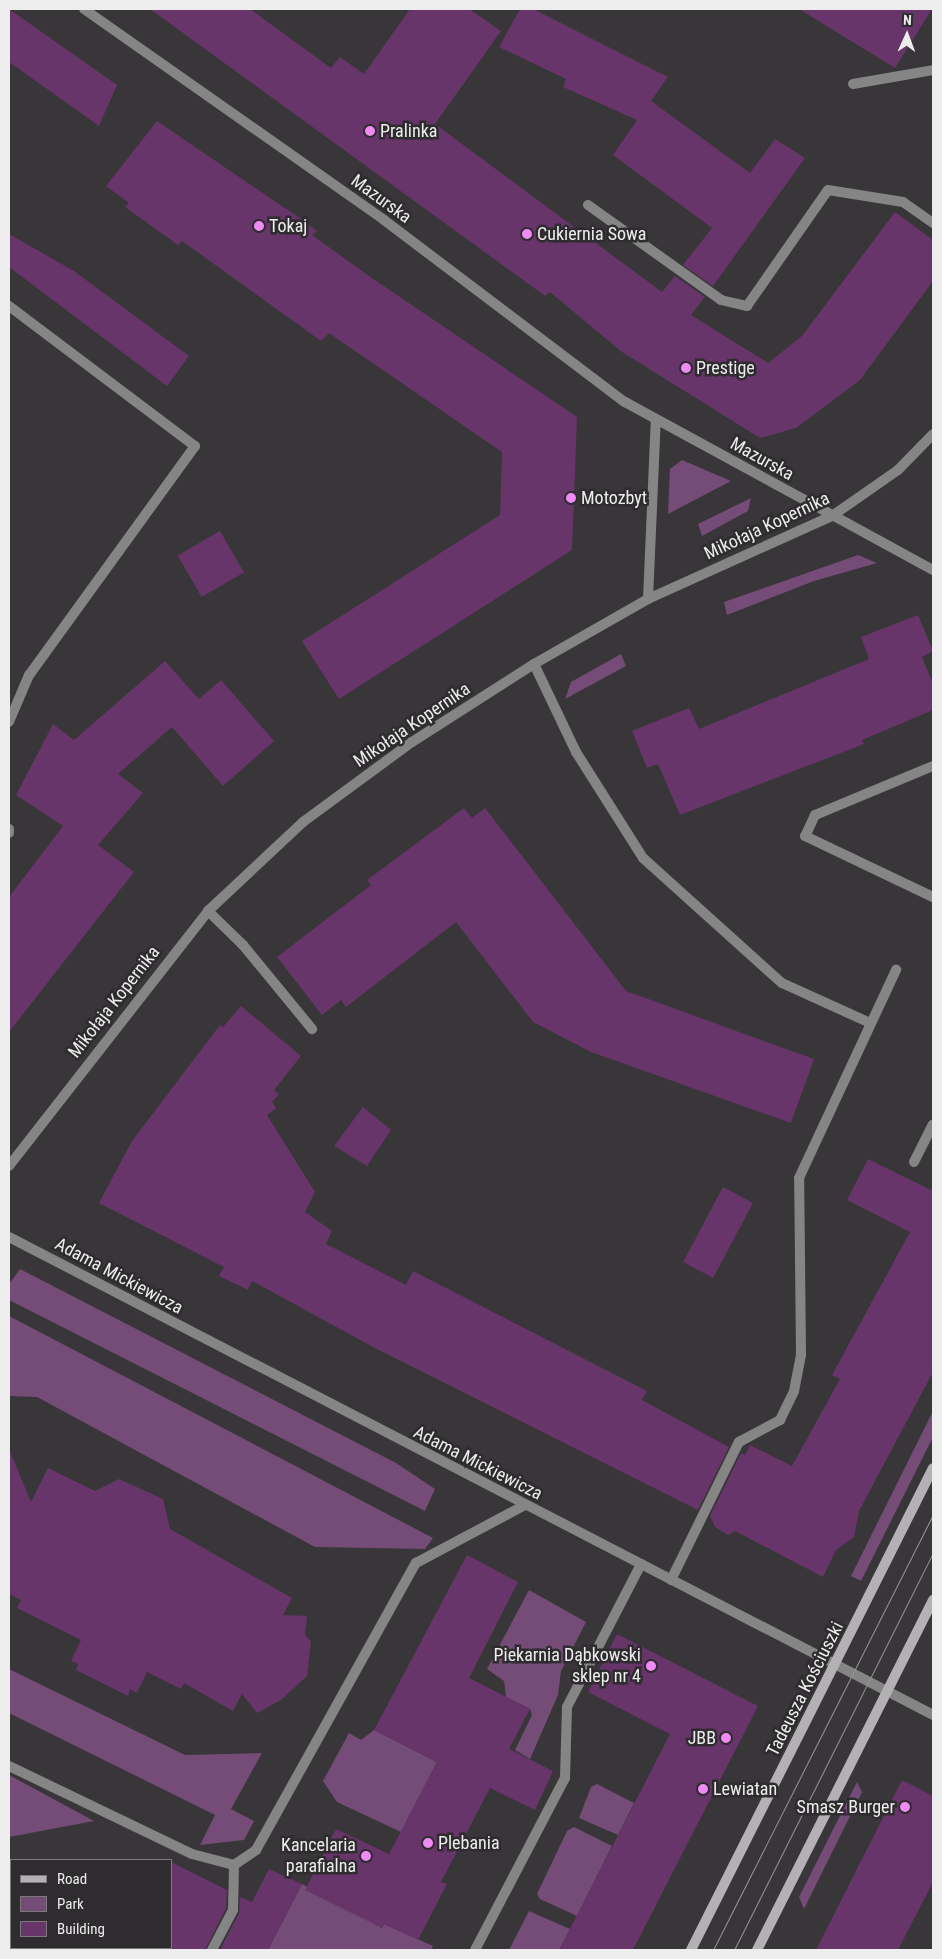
<!DOCTYPE html>
<html>
<head>
<meta charset="utf-8">
<style>
	body { margin:0 }
	#map { position:relative; width:942px; height:1959px; overflow:hidden; background:#383638; font-family:"Roboto Condensed",sans-serif }
	div>[style] { position:absolute }
	.green>* { inset:0; background:#754b77 }
	.building>* { inset:0; background:#673569; transform-origin:0 0 }
	.lane>* { height:10px; margin:-5px; padding:0 5px; transform-origin:5px; border-radius:5px; background:#868586 }
	.street>* { height:10px; margin:-5px; padding:0 5px; transform-origin:5px; border-radius:5px; background:#868586 }
	.secondary>* { height:10px; margin:-5px; padding:0 5px; transform-origin:5px; border-radius:5px; background:#b3b1b3 }
	.tram>* { height:1px; margin:-0.5px; padding:0 0.5px; transform-origin:0.5px; border-radius:0.5px; background:#999799 }
	.dots>* { width:14px; height:14px; translate:-50% -50%; box-sizing:border-box; border:2px solid #2e2c2e; border-radius:50% }
	span { translate:-50% -50%; white-space:nowrap; text-align:center; line-height:1.15; -webkit-text-stroke:5px #2e2c2e; paint-order:stroke }
	.poi-label { font-size:18px; color:#eeedee }
	.left { translate:0 -50%; text-align:left }
	.right { translate:-100% -50%; text-align:right }
	.street-label { font-size:18px; color:#eeedee }
	.frame { position:absolute; inset:0; border:10px solid #eeedee; pointer-events:none }
	.legend { position:absolute; left:10px; top:1859px; width:162px; height:90px; box-sizing:border-box; background:#2e2c2e; border:1px solid #7b797b; margin:0; padding:6px 9px; list-style:none; font-size:15px; color:#eeedee }
	.legend li { display:flex; align-items:center; gap:10px; height:25px }
	.legend b { width:25px; border:1px solid #7b797b }
	.north { position:absolute; left:882px; top:10px; width:50px; height:50px; -webkit-text-stroke:4px #2e2c2e; paint-order:stroke; rotate:2deg; font-size:14px; font-weight:700; line-height:20px; text-align:center; color:#eeedee }
	.north::after { content:''; display:block; margin:auto; width:18px; height:22px; background:#eeedee; clip-path:polygon(50% 0,100% 100%,50% 72%,0 100%) }
</style>
</head>
<body>
<div id="map">
	<div class="green">
		<div style="clip-path:polygon(682px 460px,731px 481px,668px 514px,670px 469px)"></div>
		<div style="clip-path:polygon(751px 498px,748px 511px,702px 536px,698px 524px)"></div>
		<div style="clip-path:polygon(858px 555px,877px 563px,814px 581px,727px 615px,724px 602px)"></div>
		<div style="clip-path:polygon(621px 654px,626px 666px,565px 699px,571px 682px)"></div>
		<div style="clip-path:polygon(20px 1269px,396px 1463px,435px 1489px,425px 1511px,9px 1300px,9px 1284px)"></div>
		<div style="clip-path:polygon(9px 1316px,433px 1538px,425px 1549px,315px 1547px,37px 1397px,9px 1396px)"></div>
		<div style="clip-path:polygon(933px 1411px,933px 1437px,861px 1581px,851px 1576px)"></div>
		<div style="clip-path:polygon(529px 1590px,586px 1622px,561px 1671px,558px 1695px,530px 1759px,515px 1750px,532px 1715px,530px 1709px,506px 1697px,504px 1681px,487px 1669px)"></div>
		<div style="clip-path:polygon(9px 1669px,185px 1755px,262px 1753px,231px 1809px,254px 1821px,244px 1840px,200px 1845px,215px 1815px,9px 1713px)"></div>
		<div style="clip-path:polygon(374px 1730px,437px 1762px,401px 1832px,337px 1802px,323px 1781px,349px 1733px,361px 1740px)"></div>
		<div style="clip-path:polygon(9px 1775px,94px 1821px,9px 1837px)"></div>
		<div style="clip-path:polygon(857px 1782px,862px 1792px,804px 1909px,799px 1897px)"></div>
		<div style="clip-path:polygon(597px 1784px,634px 1803px,618px 1835px,579px 1818px,591px 1787px)"></div>
		<div style="clip-path:polygon(574px 1827px,612px 1846px,577px 1916px,540px 1899px,537px 1894px,567px 1831px)"></div>
		<div style="clip-path:polygon(302px 1884px,382px 1928px,384px 1924px,433px 1946px,431px 1950px,268px 1950px)"></div>
		<div style="clip-path:polygon(529px 1911px,570px 1929px,559px 1950px,509px 1950px)"></div>
	</div>
	<div class="building">
		<div style="clip-path:polygon(9px 9px,117px 85px,99px 126px,9px 62px)"></div>
		<div style="clip-path:polygon(150px 9px,250px 9px,331px 68px,340px 57px,364px 74px,410px 9px,469px 9px,501px 31px,435px 124px,662px 292px,675px 276px,705px 297px,691px 315px,768px 363px,802px 336px,895px 212px,933px 240px,933px 281px,860px 380px,796px 428px,760px 438px,622px 352px,550px 292px,545px 296px)"></div>
		<div style="clip-path:polygon(520px 9px,533px 9px,668px 77px,651px 101px,750px 173px,775px 139px,805px 158px,713px 286px,683px 265px,712px 228px,613px 155px,637px 120px,563px 87px,566px 79px,499px 47px)"></div>
		<div style="clip-path:polygon(799px 9px,932px 9px,895px 68px)"></div>
		<div style="clip-path:polygon(157px 121px,301px 219px,317px 231px,312px 235px,369px 276px,577px 417px,572px 550px,339px 699px,302px 641px,500px 515px,502px 452px,329px 333px,321px 341px,182px 241px,178px 245px,125px 207px,129px 203px,106px 186px)"></div>
		<div style="clip-path:polygon(9px 234px,74px 271px,189px 356px,167px 386px,9px 267px)"></div>
		<div style="left:220px;top:531px;width:48px;height:49px;rotate:60deg"></div>
		<div style="clip-path:polygon(918px 615px,933px 651px,922px 657px,933px 684px,933px 710px,862px 740px,864px 744px,680px 815px,658px 764px,647px 768px,632px 731px,689px 708px,699px 729px,869px 659px,861px 637px)"></div>
		<div style="clip-path:polygon(165px 661px,199px 699px,221px 680px,274px 741px,223px 786px,172px 727px,118px 774px,143px 793px,98px 845px,134px 872px,9px 1032px,9px 897px,63px 826px,16px 795px,53px 724px,74px 740px)"></div>
		<div style="clip-path:polygon(464px 808px,472px 818px,485px 808px,626px 991px,814px 1059px,791px 1123px,591px 1052px,533px 1022px,456px 922px,346px 1007px,341px 1000px,322px 1015px,277px 957px,371px 885px,367px 880px)"></div>
		<div style="clip-path:polygon(241px 1006px,301px 1056px,274px 1090px,279px 1094px,272px 1102px,276px 1108px,267px 1115px,315px 1192px,305px 1212px,332px 1231px,326px 1244px,406px 1285px,413px 1271px,647px 1391px,642px 1400px,729px 1447px,698px 1510px,373px 1347px,252px 1281px,248px 1290px,219px 1276px,224px 1267px,99px 1203px,132px 1141px,220px 1025px,223px 1027px)"></div>
		<div style="clip-path:polygon(363px 1107px,391px 1130px,367px 1166px,334px 1146px)"></div>
		<div style="clip-path:polygon(868px 1159px,931px 1190px,933px 1186px,933px 1372px,859px 1511px,854px 1537px,836px 1550px,823px 1577px,735px 1531px,728px 1535px,715px 1527px,710px 1516px,741px 1453px,745px 1455px,750px 1445px,792px 1466px,840px 1379px,832px 1375px,910px 1232px,847px 1200px)"></div>
		<div style="left:723px;top:1187px;width:34px;height:85px;rotate:28deg"></div>
		<div style="clip-path:polygon(9px 1449px,31px 1502px,48px 1468px,95px 1491px,119px 1479px,163px 1499px,170px 1529px,292px 1598px,283px 1615px,307px 1616px,305px 1635px,311px 1641px,307px 1676px,281px 1700px,257px 1713px,242px 1694px,233px 1711px,184px 1683px,181px 1689px,147px 1672px,137px 1693px,130px 1689px,128px 1696px,76px 1670px,78px 1664px,71px 1661px,81px 1640px,17px 1608px,21px 1600px,9px 1594px)"></div>
		<div style="clip-path:polygon(467px 1555px,518px 1582px,469px 1678px,530px 1709px,509px 1749px,553px 1771px,535px 1810px,490px 1788px,441px 1882px,447px 1884px,418px 1940px,384px 1924px,382px 1928px,305px 1890px,336px 1829px,389px 1854px,437px 1762px,374px 1730px)"></div>
		<div style="clip-path:polygon(617px 1634px,758px 1706px,633px 1950px,559px 1950px,670px 1734px,588px 1692px)"></div>
		<div style="clip-path:polygon(902px 1780px,933px 1796px,933px 1882px,898px 1950px,816px 1950px)"></div>
		<div style="clip-path:polygon(171px 1862px,227px 1890px,226px 1908px,205px 1950px,171px 1950px)"></div>
		<div style="clip-path:polygon(269px 1869px,302px 1884px,268px 1950px,220px 1950px,239px 1913px,240px 1897px,252px 1902px)"></div>
	</div>
	<div class="lane">
		<div style="left:853px;top:84px;width:81px;rotate:-9.9deg"></div>
		<div style="left:588px;top:205px;width:163px;rotate:35.5deg"></div>
		<div style="left:721px;top:300px;width:27px;rotate:13deg"></div>
		<div style="left:747px;top:306px;width:141px;rotate:-55.1deg"></div>
		<div style="left:828px;top:190px;width:76px;rotate:9.1deg"></div>
		<div style="left:903px;top:202px;width:37px;rotate:35deg"></div>
		<div style="left:9px;top:306px;width:233px;rotate:37deg"></div>
		<div style="left:195px;top:446px;width:283px;rotate:125.9deg"></div>
		<div style="left:29px;top:675px;width:51px;rotate:113.1deg"></div>
		<div style="left:534px;top:664px;width:98px;rotate:64.5deg"></div>
		<div style="left:576px;top:752px;width:125px;rotate:57.7deg"></div>
		<div style="left:643px;top:858px;width:187px;rotate:42deg"></div>
		<div style="left:782px;top:983px;width:97px;rotate:24.4deg"></div>
		<div style="left:933px;top:766px;width:128px;rotate:157.4deg"></div>
		<div style="left:815px;top:815px;width:23px;rotate:115deg"></div>
		<div style="left:805px;top:836px;width:142px;rotate:25.5deg"></div>
		<div style="left:9px;top:829px;width:4px;rotate:90deg"></div>
		<div style="left:208px;top:911px;width:49px;rotate:44.2deg"></div>
		<div style="left:243px;top:945px;width:109px;rotate:50.6deg"></div>
		<div style="left:914px;top:1162px;width:42px;rotate:-63.4deg"></div>
		<div style="left:671px;top:1580px;width:154px;rotate:-63.8deg"></div>
		<div style="left:739px;top:1442px;width:47px;rotate:-28.2deg"></div>
		<div style="left:780px;top:1420px;width:32px;rotate:-64deg"></div>
		<div style="left:794px;top:1391px;width:37px;rotate:-79deg"></div>
		<div style="left:801px;top:1355px;width:177px;rotate:-90.6deg"></div>
		<div style="left:799px;top:1178px;width:230px;rotate:-65deg"></div>
		<div style="left:9px;top:1766px;width:203px;rotate:25.7deg"></div>
		<div style="left:192px;top:1854px;width:43px;rotate:14.7deg"></div>
		<div style="left:234px;top:1865px;width:27px;rotate:-34deg"></div>
		<div style="left:256px;top:1850px;width:329px;rotate:-60.9deg"></div>
		<div style="left:416px;top:1563px;width:121px;rotate:-28deg"></div>
		<div style="left:212px;top:1950px;width:45px;rotate:-62.3deg"></div>
		<div style="left:233px;top:1910px;width:45px;rotate:-88.7deg"></div>
		<div style="left:475px;top:1950px;width:194px;rotate:-62.4deg"></div>
		<div style="left:565px;top:1778px;width:71px;rotate:-88.4deg"></div>
		<div style="left:567px;top:1707px;width:161px;rotate:-62.6deg"></div>
	</div>
	<div class="street">
		<div style="left:84px;top:9px;width:367px;rotate:35.1deg"></div>
		<div style="left:384px;top:220px;width:302px;rotate:37.1deg"></div>
		<div style="left:625px;top:402px;width:351px;rotate:28.6deg"></div>
		<div style="left:648px;top:599px;width:180px;rotate:-87.5deg"></div>
		<div style="left:9px;top:1166px;width:323px;rotate:-52deg"></div>
		<div style="left:208px;top:911px;width:130px;rotate:-43.1deg"></div>
		<div style="left:303px;top:822px;width:135px;rotate:-36.3deg"></div>
		<div style="left:412px;top:742px;width:145px;rotate:-32.6deg"></div>
		<div style="left:534px;top:664px;width:131px;rotate:-29.7deg"></div>
		<div style="left:648px;top:599px;width:202px;rotate:-24.3deg"></div>
		<div style="left:832px;top:516px;width:80px;rotate:-34.9deg"></div>
		<div style="left:898px;top:470px;width:50px;rotate:-45.8deg"></div>
		<div style="left:9px;top:1237px;width:1040px;rotate:27.35deg"></div>
	</div>
	<div class="secondary">
		<div style="left:691px;top:1950px;width:539px;rotate:-63.34deg"></div>
		<div style="left:757px;top:1950px;width:392px;rotate:-63.3deg"></div>
	</div>
	<div class="tram">
		<div style="left:713px;top:1950px;width:488px;rotate:-63.2deg"></div>
		<div style="left:734px;top:1950px;width:445px;rotate:-63.4deg"></div>
	</div>
	<div class="dots">
		<div style="left:370px;top:131px;background:#f08bf6"></div>
		<div style="left:259px;top:226px;background:#f08bf6"></div>
		<div style="left:527px;top:234px;background:#f08bf6"></div>
		<div style="left:686px;top:368px;background:#f08bf6"></div>
		<div style="left:571px;top:498px;background:#f08bf6"></div>
		<div style="left:651px;top:1666px;background:#f08bf6"></div>
		<div style="left:726px;top:1738px;background:#f08bf6"></div>
		<div style="left:703px;top:1789px;background:#f08bf6"></div>
		<div style="left:905px;top:1807px;background:#f08bf6"></div>
		<div style="left:428px;top:1843px;background:#f08bf6"></div>
		<div style="left:366px;top:1856px;background:#f08bf6"></div>
	</div>
	<div class="poi-label">
		<span class="left" style="left:380px;top:131px">Pralinka</span>
		<span class="left" style="left:269px;top:226px">Tokaj</span>
		<span class="left" style="left:537px;top:234px">Cukiernia Sowa</span>
		<span class="left" style="left:696px;top:368px">Prestige</span>
		<span class="left" style="left:581px;top:498px">Motozbyt</span>
		<span class="right" style="left:641px;top:1666px">Piekarnia Dąbkowski<br>sklep nr 4</span>
		<span class="right" style="left:716px;top:1738px">JBB</span>
		<span class="left" style="left:713px;top:1789px">Lewiatan</span>
		<span class="right" style="left:895px;top:1807px">Smasz Burger</span>
		<span class="left" style="left:438px;top:1843px">Plebania</span>
		<span class="right" style="left:356px;top:1856px">Kancelaria<br>parafialna</span>
	</div>
	<div class="street-label">
		<span style="left:381px;top:199px;rotate:36deg">Mazurska</span>
		<span style="left:762px;top:459px;rotate:29deg">Mazurska</span>
		<span style="left:767px;top:526px;rotate:-25deg">Mikołaja Kopernika</span>
		<span style="left:412px;top:725px;rotate:-34deg">Mikołaja Kopernika</span>
		<span style="left:114px;top:1002px;rotate:-52deg">Mikołaja Kopernika</span>
		<span style="left:119px;top:1276px;rotate:28deg">Adama Mickiewicza</span>
		<span style="left:478px;top:1463px;rotate:27deg">Adama Mickiewicza</span>
		<span style="left:805px;top:1689px;rotate:-63deg">Tadeusza Kościuszki</span>
	</div>
	<div class="frame"></div>
	<ul class="legend">
	<li><b style="height:6px;background:#b3b1b3"></b>Road</li>
	<li><b style="height:14px;background:#754b77"></b>Park</li>
	<li><b style="height:14px;background:#673569"></b>Building</li>
	</ul>
	<div class="north">N</div>
</div>
</body>
</html>
